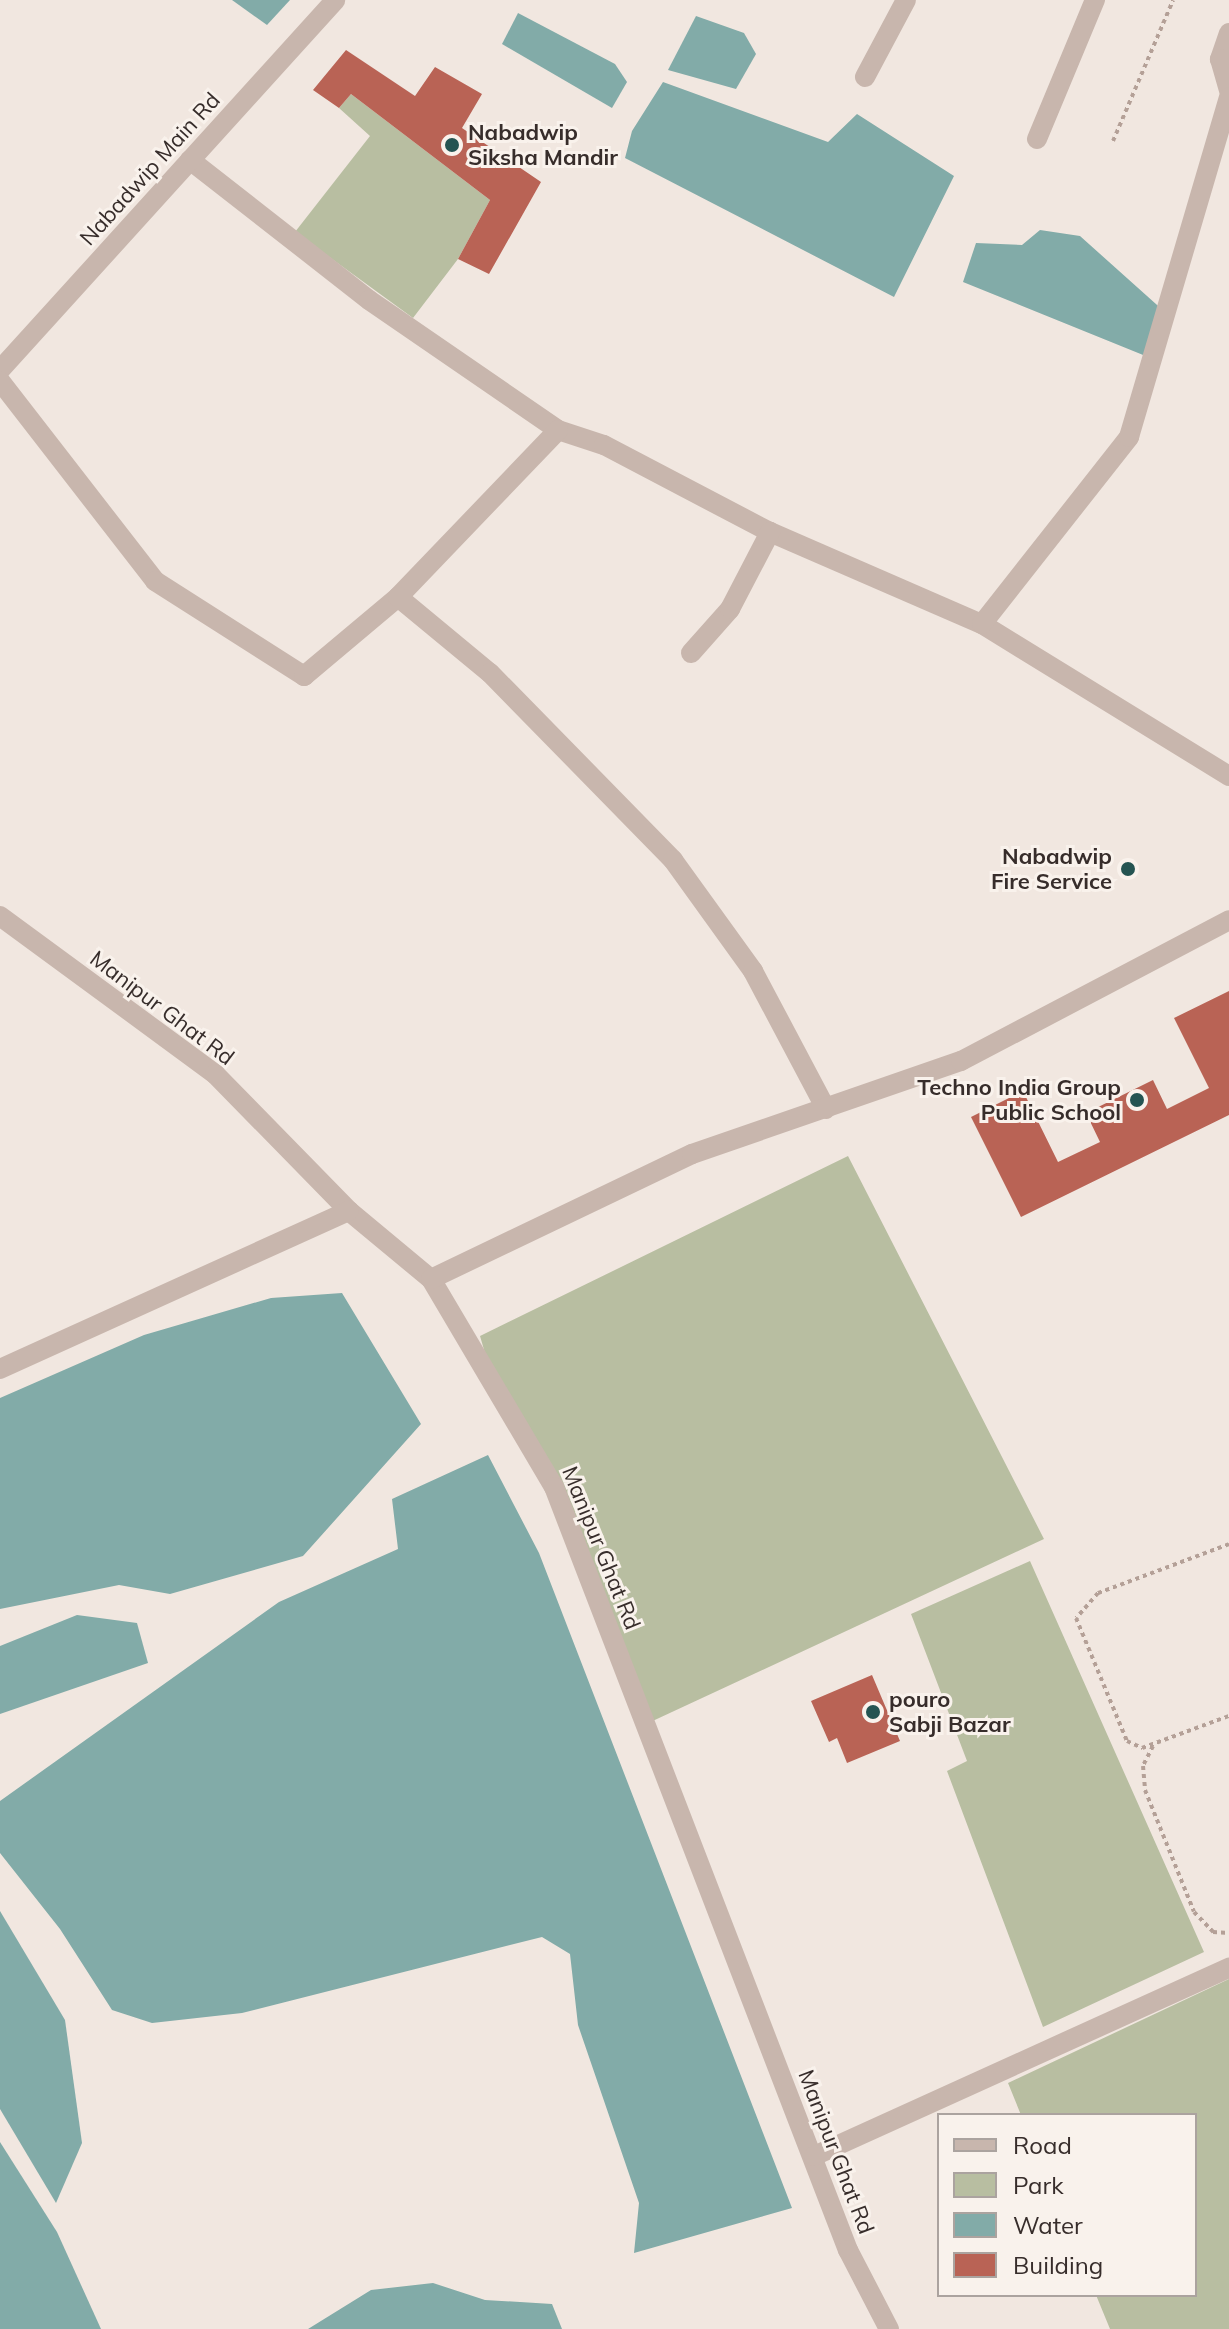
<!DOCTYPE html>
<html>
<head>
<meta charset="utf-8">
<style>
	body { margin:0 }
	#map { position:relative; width:1229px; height:2329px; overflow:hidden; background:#f1e7e0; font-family:Mulish,sans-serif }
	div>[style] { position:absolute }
	.green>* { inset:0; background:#b8bea1 }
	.water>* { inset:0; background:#82aba8 }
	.building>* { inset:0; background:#b96355 }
	.path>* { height:4px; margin-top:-2px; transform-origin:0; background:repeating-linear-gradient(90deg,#b4a097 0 4px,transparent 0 8px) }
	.minor>* { height:20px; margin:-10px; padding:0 10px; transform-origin:10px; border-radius:10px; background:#c8b6ad }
	.dots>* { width:22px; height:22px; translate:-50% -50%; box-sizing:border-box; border:4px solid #f9f2ec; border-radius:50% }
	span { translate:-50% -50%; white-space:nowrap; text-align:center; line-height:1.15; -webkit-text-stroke:6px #f9f2ec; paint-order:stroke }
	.poi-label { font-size:22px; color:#372d2b; font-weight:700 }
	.left { translate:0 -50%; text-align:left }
	.right { translate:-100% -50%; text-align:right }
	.street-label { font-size:22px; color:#372d2b }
	.legend { position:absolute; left:937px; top:2113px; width:260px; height:184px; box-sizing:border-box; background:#f9f2ec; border:2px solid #aba39f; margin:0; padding:10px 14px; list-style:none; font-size:24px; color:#372d2b }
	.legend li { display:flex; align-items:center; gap:16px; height:40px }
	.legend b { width:40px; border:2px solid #aba39f }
</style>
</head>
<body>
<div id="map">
	<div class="green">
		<div style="clip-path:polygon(351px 94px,490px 200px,458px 259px,413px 318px,295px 232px,370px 136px,339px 108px)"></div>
		<div style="clip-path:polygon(848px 1156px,1044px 1539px,644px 1725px,554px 1487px,496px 1391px,480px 1336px)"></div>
		<div style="clip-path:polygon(1030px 1561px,1204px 1952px,1043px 2027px,947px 1771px,967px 1761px,911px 1614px)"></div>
		<div style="clip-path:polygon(1229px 1979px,1229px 2329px,1110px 2329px,1096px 2295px,1195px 2295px,1195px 2115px,1021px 2115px,1008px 2083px)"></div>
	</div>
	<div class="water">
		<div style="clip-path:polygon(232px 0,290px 0,267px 25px)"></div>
		<div style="clip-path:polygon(518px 13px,615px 64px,627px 82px,612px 108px,502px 44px)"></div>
		<div style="clip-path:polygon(696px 16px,744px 33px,756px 54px,736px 89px,668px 70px)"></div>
		<div style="clip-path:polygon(663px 82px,828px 142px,857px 114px,954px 176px,894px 297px,625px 158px,632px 131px)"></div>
		<div style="clip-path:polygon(1040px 230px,1080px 236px,1166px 313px,1153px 359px,963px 282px,976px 243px,1022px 245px)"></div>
		<div style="clip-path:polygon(342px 1293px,421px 1424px,303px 1556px,170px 1594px,119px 1585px,0 1609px,0 1398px,144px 1335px,271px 1298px)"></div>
		<div style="clip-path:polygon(488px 1455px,539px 1553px,792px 2208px,634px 2253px,639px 2203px,578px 2025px,570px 1954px,542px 1937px,242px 2013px,152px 2023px,112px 2010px,60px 1929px,0 1853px,0 1801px,279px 1602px,398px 1549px,392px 1499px)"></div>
		<div style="clip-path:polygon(77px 1615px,137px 1623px,148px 1663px,0 1714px,0 1646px)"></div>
		<div style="clip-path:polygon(0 1911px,65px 2020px,82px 2143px,56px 2203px,0 2109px)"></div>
		<div style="clip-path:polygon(0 2142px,57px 2232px,101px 2329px,0 2329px)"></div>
		<div style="clip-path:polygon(433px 2283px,485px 2300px,552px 2304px,562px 2329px,308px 2329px,371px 2290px)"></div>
	</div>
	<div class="building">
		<div style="clip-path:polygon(346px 50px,415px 96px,435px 67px,482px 94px,462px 128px,541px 182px,489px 274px,458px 259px,490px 200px,351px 94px,339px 108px,313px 90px)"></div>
		<div style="clip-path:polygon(1229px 991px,1229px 1115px,1021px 1217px,971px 1117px,1023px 1091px,1058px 1162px,1100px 1142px,1086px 1113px,1153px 1080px,1167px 1109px,1209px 1088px,1174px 1018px)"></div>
		<div style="clip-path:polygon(872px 1675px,900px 1741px,847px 1763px,837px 1738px,829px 1742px,811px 1701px)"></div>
	</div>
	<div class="path">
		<div style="left:1113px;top:141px;width:153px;rotate:-66.9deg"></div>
		<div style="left:1229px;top:1544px;width:140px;rotate:159.5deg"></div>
		<div style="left:1098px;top:1593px;width:33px;rotate:131deg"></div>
		<div style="left:1076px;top:1618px;width:133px;rotate:67.5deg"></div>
		<div style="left:1127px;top:1741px;width:17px;rotate:25deg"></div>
		<div style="left:1142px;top:1748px;width:93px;rotate:-20.2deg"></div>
		<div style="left:1153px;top:1746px;width:22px;rotate:117deg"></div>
		<div style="left:1143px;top:1766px;width:24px;rotate:85deg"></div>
		<div style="left:1145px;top:1790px;width:131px;rotate:68.1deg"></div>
		<div style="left:1194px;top:1912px;width:28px;rotate:46deg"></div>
		<div style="left:1213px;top:1932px;width:16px;rotate:4deg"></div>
	</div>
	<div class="minor">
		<div style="left:1229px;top:33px;width:28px;rotate:109deg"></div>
		<div style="left:1220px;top:59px;width:33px;rotate:74deg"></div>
		<div style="left:865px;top:77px;width:87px;rotate:-62deg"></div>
		<div style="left:1037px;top:139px;width:151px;rotate:-67.4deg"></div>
		<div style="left:190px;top:160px;width:227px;rotate:38deg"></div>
		<div style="left:369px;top:300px;width:229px;rotate:34.5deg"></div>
		<div style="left:558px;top:430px;width:48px;rotate:18.1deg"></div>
		<div style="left:604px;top:445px;width:187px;rotate:27.7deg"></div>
		<div style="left:770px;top:532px;width:231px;rotate:23.5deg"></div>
		<div style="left:982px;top:624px;width:290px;rotate:31.6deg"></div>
		<div style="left:0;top:370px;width:499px;rotate:-47.8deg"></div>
		<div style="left:0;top:381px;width:253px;rotate:52.2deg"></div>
		<div style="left:155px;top:581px;width:177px;rotate:32.5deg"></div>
		<div style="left:304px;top:676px;width:123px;rotate:-40deg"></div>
		<div style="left:398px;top:597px;width:231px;rotate:-46.2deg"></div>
		<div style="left:398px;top:597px;width:119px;rotate:39.6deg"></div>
		<div style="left:490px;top:673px;width:262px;rotate:45.6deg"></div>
		<div style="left:673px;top:860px;width:137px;rotate:54.2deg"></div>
		<div style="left:753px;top:971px;width:156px;rotate:62.1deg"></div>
		<div style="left:982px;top:624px;width:238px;rotate:-51.8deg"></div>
		<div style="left:1129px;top:437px;width:354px;rotate:-73.6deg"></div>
		<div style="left:691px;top:653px;width:59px;rotate:-48.4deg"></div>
		<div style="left:730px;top:609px;width:87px;rotate:-62.5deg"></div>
		<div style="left:0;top:916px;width:267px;rotate:36.3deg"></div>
		<div style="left:215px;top:1074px;width:192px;rotate:45.6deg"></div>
		<div style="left:349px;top:1211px;width:107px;rotate:39.7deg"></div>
		<div style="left:431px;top:1279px;width:242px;rotate:59.4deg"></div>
		<div style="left:554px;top:1487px;width:818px;rotate:68.93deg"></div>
		<div style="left:848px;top:2250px;width:89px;rotate:62.6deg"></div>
		<div style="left:431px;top:1279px;width:289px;rotate:-25.6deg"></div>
		<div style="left:692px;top:1154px;width:285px;rotate:-19.1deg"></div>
		<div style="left:961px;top:1061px;width:303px;rotate:-27.7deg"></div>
		<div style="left:0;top:1369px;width:383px;rotate:-24.4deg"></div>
		<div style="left:814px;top:2156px;width:456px;rotate:-24.4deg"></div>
	</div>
	<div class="dots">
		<div style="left:452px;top:145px;background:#255452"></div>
		<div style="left:1128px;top:869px;background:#255452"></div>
		<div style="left:1137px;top:1100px;background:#255452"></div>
		<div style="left:873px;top:1712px;background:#255452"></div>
	</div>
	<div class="poi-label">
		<span class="left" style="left:468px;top:145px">Nabadwip<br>Siksha Mandir</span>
		<span class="right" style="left:1112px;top:869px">Nabadwip<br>Fire Service</span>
		<span class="right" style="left:1121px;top:1100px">Techno India Group<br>Public School</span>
		<span class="left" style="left:889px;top:1712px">pouro<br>Sabji Bazar</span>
	</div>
	<div class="street-label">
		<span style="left:150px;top:169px;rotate:-48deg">Nabadwip Main Rd</span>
		<span style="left:162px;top:1008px;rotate:37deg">Manipur Ghat Rd</span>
		<span style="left:601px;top:1548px;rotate:68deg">Manipur Ghat Rd</span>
		<span style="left:836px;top:2152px;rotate:69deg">Manipur Ghat Rd</span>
	</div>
	<ul class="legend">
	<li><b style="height:10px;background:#c8b6ad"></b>Road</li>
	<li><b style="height:22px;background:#b8bea1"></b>Park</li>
	<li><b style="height:22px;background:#82aba8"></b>Water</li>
	<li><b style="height:22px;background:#b96355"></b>Building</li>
	</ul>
</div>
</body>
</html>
